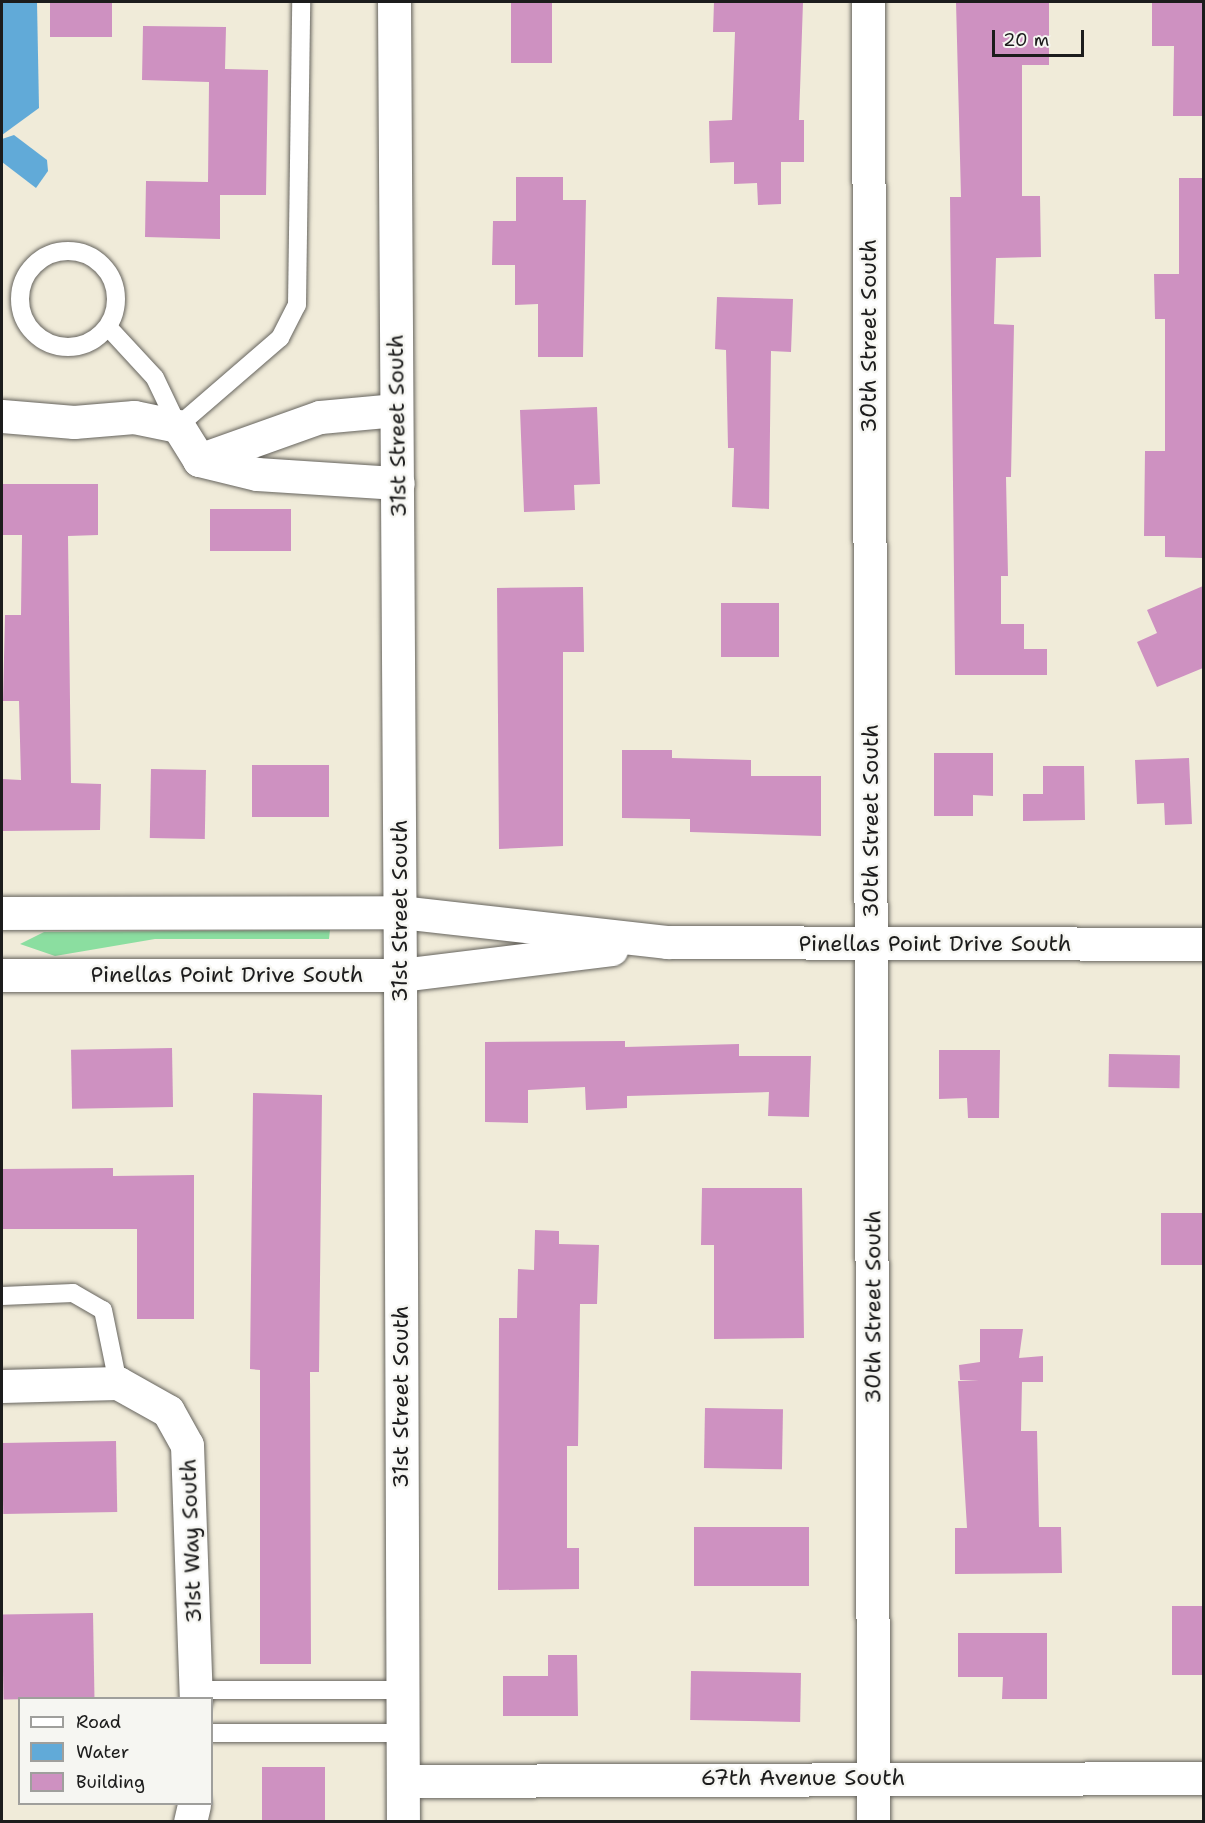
<!DOCTYPE html>
<html>
<head>
<meta charset="utf-8">
<style>
	body { margin:0 }
	#map { position:relative; width:1205px; height:1823px; overflow:hidden; background:#f0ebd9; font-family:"Shantell Sans",sans-serif }
	div>[style] { position:absolute }
	.green>* { inset:0; background:#8bdea0 }
	.water>* { inset:0; background:#61aad8 }
	.building>* { inset:0; background:#ce91c1; transform-origin:0 0 }
	.roads { filter:drop-shadow(0 0 2px #66645e) drop-shadow(0 0 2px #66645e) }
	.service>* { height:18px; margin:-9px; padding:0 9px; transform-origin:9px; border-radius:9px; background:#fff }
	.service>.ring { margin:-9px; padding:0; box-sizing:content-box; background:none; border:18px solid #fff; border-radius:50% }
	.minor>* { height:33px; margin:-16.5px; padding:0 16.5px; transform-origin:16.5px; border-radius:16.5px; background:#fff }
	.tertiary>* { height:33px; margin:-16.5px; padding:0 16.5px; transform-origin:16.5px; border-radius:16.5px; background:#fff }
	span { translate:-50% -50%; white-space:nowrap; text-align:center; line-height:1.15; -webkit-text-stroke:5px #f6f6f2; paint-order:stroke }
	.street-label { font-size:22px; color:#1c1c1c }
	.frame { position:absolute; inset:0; border:3px solid #1c1c1c; pointer-events:none }
	.legend { position:absolute; left:18px; top:1697px; width:195px; height:108px; box-sizing:border-box; background:#f6f6f2; border:2px solid #9f9f9c; margin:0; padding:8px 10px; list-style:none; font-size:18px; color:#1c1c1c }
	.legend li { display:flex; align-items:center; gap:12px; height:30px }
	.legend b { width:30px; border:2px solid #9f9f9c }
	.scale { position:absolute; left:992px; top:30px; width:92px; height:27px; box-sizing:border-box; border:3px solid #1c1c1c; border-top:0; padding-left:8px; font-size:18px; line-height:21px; white-space:nowrap; color:#1c1c1c; -webkit-text-stroke:4px #f6f6f2; paint-order:stroke }
</style>
</head>
<body>
<div id="map">
	<div class="green">
		<div style="clip-path:polygon(330px 930px,329px 939px,155px 939px,55px 956px,20px 944px,44px 932px)"></div>
	</div>
	<div class="water">
		<div style="clip-path:polygon(2px 2px,37px 2px,39px 108px,2px 135px)"></div>
		<div style="clip-path:polygon(14px 135px,47px 160px,48px 171px,36px 188px,2px 162px,2px 139px)"></div>
	</div>
	<div class="building">
		<div style="left:50px;top:2px;width:62px;height:35px"></div>
		<div style="left:511px;top:2px;width:41px;height:61px"></div>
		<div style="clip-path:polygon(714px 2px,803px 2px,799px 120px,804px 120px,804px 162px,781px 162px,781px 204px,758px 205px,757px 183px,734px 184px,734px 162px,710px 163px,709px 121px,732px 120px,735px 32px,713px 32px)"></div>
		<div style="clip-path:polygon(956px 2px,1049px 3px,1049px 65px,1022px 65px,1022px 196px,1040px 196px,1041px 257px,996px 258px,994px 324px,1014px 325px,1011px 477px,1006px 477px,1008px 576px,1001px 576px,1001px 624px,1024px 624px,1024px 649px,1047px 649px,1047px 675px,955px 675px,950px 197px,961px 197px)"></div>
		<div style="clip-path:polygon(1152px 2px,1203px 2px,1203px 116px,1173px 116px,1174px 46px,1152px 46px)"></div>
		<div style="clip-path:polygon(143px 26px,226px 27px,225px 69px,268px 70px,266px 195px,220px 195px,220px 239px,145px 237px,146px 181px,208px 182px,209px 82px,142px 80px)"></div>
		<div style="clip-path:polygon(516px 177px,563px 177px,563px 200px,586px 200px,583px 357px,538px 357px,538px 304px,515px 305px,515px 265px,492px 265px,493px 221px,516px 221px)"></div>
		<div style="clip-path:polygon(1179px 178px,1203px 178px,1203px 558px,1165px 557px,1165px 536px,1144px 536px,1145px 451px,1165px 451px,1165px 319px,1155px 319px,1154px 274px,1179px 274px)"></div>
		<div style="clip-path:polygon(717px 297px,793px 299px,791px 352px,771px 351px,769px 509px,732px 507px,734px 448px,728px 448px,726px 350px,715px 349px)"></div>
		<div style="clip-path:polygon(597px 407px,600px 484px,574px 485px,575px 510px,524px 512px,520px 410px)"></div>
		<div style="clip-path:polygon(2px 484px,98px 484px,98px 535px,68px 536px,71px 783px,101px 784px,100px 830px,2px 831px,2px 779px,21px 780px,19px 701px,3px 701px,5px 615px,21px 615px,22px 535px,2px 535px)"></div>
		<div style="left:210px;top:509px;width:81px;height:42px"></div>
		<div style="clip-path:polygon(1203px 586px,1203px 668px,1157px 687px,1137px 642px,1157px 633px,1147px 610px)"></div>
		<div style="clip-path:polygon(583px 587px,584px 652px,563px 652px,563px 846px,499px 849px,497px 588px)"></div>
		<div style="left:779px;top:603px;width:54px;height:58px;rotate:90deg"></div>
		<div style="clip-path:polygon(622px 750px,672px 750px,672px 758px,751px 760px,751px 776px,821px 776px,821px 836px,690px 832px,690px 819px,622px 818px)"></div>
		<div style="clip-path:polygon(934px 753px,993px 753px,993px 796px,973px 795px,973px 816px,934px 816px)"></div>
		<div style="clip-path:polygon(1189px 758px,1192px 824px,1165px 825px,1164px 803px,1137px 804px,1135px 760px)"></div>
		<div style="left:252px;top:765px;width:77px;height:52px"></div>
		<div style="clip-path:polygon(1043px 766px,1084px 766px,1085px 820px,1023px 821px,1023px 794px,1043px 794px)"></div>
		<div style="left:151px;top:769px;width:55px;height:69px;rotate:1deg"></div>
		<div style="clip-path:polygon(625px 1041px,625px 1047px,739px 1044px,739px 1056px,811px 1056px,809px 1117px,768px 1116px,769px 1092px,627px 1096px,627px 1108px,586px 1110px,585px 1087px,528px 1090px,528px 1123px,485px 1122px,485px 1042px)"></div>
		<div style="left:172px;top:1048px;width:59px;height:101px;rotate:89deg"></div>
		<div style="clip-path:polygon(939px 1050px,1000px 1050px,999px 1118px,968px 1118px,967px 1098px,939px 1099px)"></div>
		<div style="left:1109px;top:1054px;width:71px;height:33px;rotate:1deg"></div>
		<div style="clip-path:polygon(253px 1093px,322px 1095px,319px 1372px,310px 1372px,311px 1664px,260px 1664px,260px 1370px,250px 1369px)"></div>
		<div style="clip-path:polygon(113px 1168px,113px 1176px,194px 1175px,194px 1319px,137px 1319px,137px 1229px,2px 1229px,2px 1169px)"></div>
		<div style="clip-path:polygon(702px 1188px,802px 1188px,804px 1338px,714px 1339px,714px 1245px,701px 1245px)"></div>
		<div style="left:1203px;top:1213px;width:52px;height:42px;rotate:90deg"></div>
		<div style="clip-path:polygon(535px 1230px,559px 1231px,559px 1244px,599px 1245px,597px 1304px,580px 1304px,578px 1446px,567px 1446px,567px 1548px,579px 1548px,579px 1589px,498px 1590px,499px 1318px,517px 1318px,518px 1269px,534px 1270px)"></div>
		<div style="clip-path:polygon(980px 1329px,1023px 1329px,1019px 1358px,1043px 1356px,1043px 1382px,1022px 1382px,1021px 1431px,1037px 1431px,1039px 1527px,1061px 1527px,1062px 1573px,955px 1574px,955px 1528px,967px 1528px,958px 1381px,979px 1381px,960px 1380px,959px 1365px,980px 1362px)"></div>
		<div style="left:705px;top:1408px;width:78px;height:60px;rotate:1deg"></div>
		<div style="left:116px;top:1441px;width:71px;height:114px;rotate:89deg"></div>
		<div style="left:694px;top:1527px;width:115px;height:59px"></div>
		<div style="left:1172px;top:1606px;width:31px;height:69px"></div>
		<div style="left:93px;top:1613px;width:85px;height:91px;rotate:89deg"></div>
		<div style="clip-path:polygon(958px 1633px,1047px 1633px,1047px 1699px,1002px 1699px,1003px 1677px,958px 1677px)"></div>
		<div style="clip-path:polygon(548px 1655px,577px 1655px,578px 1716px,503px 1716px,503px 1676px,548px 1676px)"></div>
		<div style="left:691px;top:1671px;width:110px;height:49px;rotate:1deg"></div>
		<div style="left:262px;top:1767px;width:63px;height:54px"></div>
	</div>
	<div class="roads">
		<div class="service">
			<div class="ring" style="left:20px;top:251px;width:78px;height:78px"></div>
			<div style="left:108px;top:327px;width:69px;rotate:47.3deg"></div>
			<div style="left:155px;top:378px;width:53px;rotate:64.4deg"></div>
			<div style="left:178px;top:426px;width:135px;rotate:-40.8deg"></div>
			<div style="left:280px;top:338px;width:37px;rotate:-63deg"></div>
			<div style="left:297px;top:305px;width:303px;rotate:-89.2deg"></div>
			<div style="left:2px;top:1296px;width:71px;rotate:-2.4deg"></div>
			<div style="left:73px;top:1293px;width:34px;rotate:30deg"></div>
			<div style="left:103px;top:1310px;width:75px;rotate:78.4deg"></div>
			<div style="left:196px;top:1690px;width:206px"></div>
			<div style="left:212px;top:1733px;width:191px"></div>
		</div>
		<div class="minor">
			<div style="left:868px;top:2px;width:1820px;rotate:89.84deg"></div>
			<div style="left:2px;top:416px;width:72px;rotate:4.8deg"></div>
			<div style="left:74px;top:422px;width:60px;rotate:-4.8deg"></div>
			<div style="left:134px;top:417px;width:45px;rotate:11.6deg"></div>
			<div style="left:178px;top:426px;width:40px;rotate:58deg"></div>
			<div style="left:199px;top:460px;width:60px;rotate:13.6deg"></div>
			<div style="left:257px;top:474px;width:141px;rotate:3.7deg"></div>
			<div style="left:199px;top:460px;width:128px;rotate:-19.6deg"></div>
			<div style="left:320px;top:417px;width:76px;rotate:-5.3deg"></div>
			<div style="left:400px;top:975px;width:847px;rotate:89.8deg"></div>
			<div style="left:2px;top:1386px;width:116px;rotate:-1.5deg"></div>
			<div style="left:118px;top:1383px;width:57px;rotate:29.2deg"></div>
			<div style="left:168px;top:1411px;width:39px;rotate:61deg"></div>
			<div style="left:187px;top:1445px;width:253px;rotate:88deg"></div>
			<div style="left:403px;top:1781px;width:801px;rotate:-0.21deg"></div>
			<div style="left:190px;top:1822px;width:18px;rotate:-77deg"></div>
		</div>
		<div class="tertiary">
			<div style="left:394px;top:2px;width:973px;rotate:89.65deg"></div>
			<div style="left:2px;top:913px;width:398px;rotate:-0.1deg"></div>
			<div style="left:400px;top:912px;width:269px;rotate:6.4deg"></div>
			<div style="left:667px;top:942px;width:537px;rotate:0.21deg"></div>
			<div style="left:2px;top:975px;width:398px"></div>
			<div style="left:400px;top:975px;width:213px;rotate:-7deg"></div>
		</div>
	</div>
	<div class="street-label">
		<span style="left:869px;top:336px;rotate:-90deg">30th Street South</span>
		<span style="left:397px;top:426px;rotate:-91deg">31st Street South</span>
		<span style="left:871px;top:821px;rotate:-90deg">30th Street South</span>
		<span style="left:400px;top:911px;rotate:-90deg">31st Street South</span>
		<span style="left:935px;top:944px">Pinellas Point Drive South</span>
		<span style="left:227px;top:975px">Pinellas Point Drive South</span>
		<span style="left:873px;top:1307px;rotate:-90deg">30th Street South</span>
		<span style="left:401px;top:1397px;rotate:-90deg">31st Street South</span>
		<span style="left:191px;top:1541px;rotate:-92deg">31st Way South</span>
		<span style="left:803px;top:1778px">67th Avenue South</span>
	</div>
	<div class="frame"></div>
	<ul class="legend">
	<li><b style="height:8px;background:#fff"></b>Road</li>
	<li><b style="height:16px;background:#61aad8"></b>Water</li>
	<li><b style="height:16px;background:#ce91c1"></b>Building</li>
	</ul>
	<div class="scale">20 m</div>
</div>
</body>
</html>
